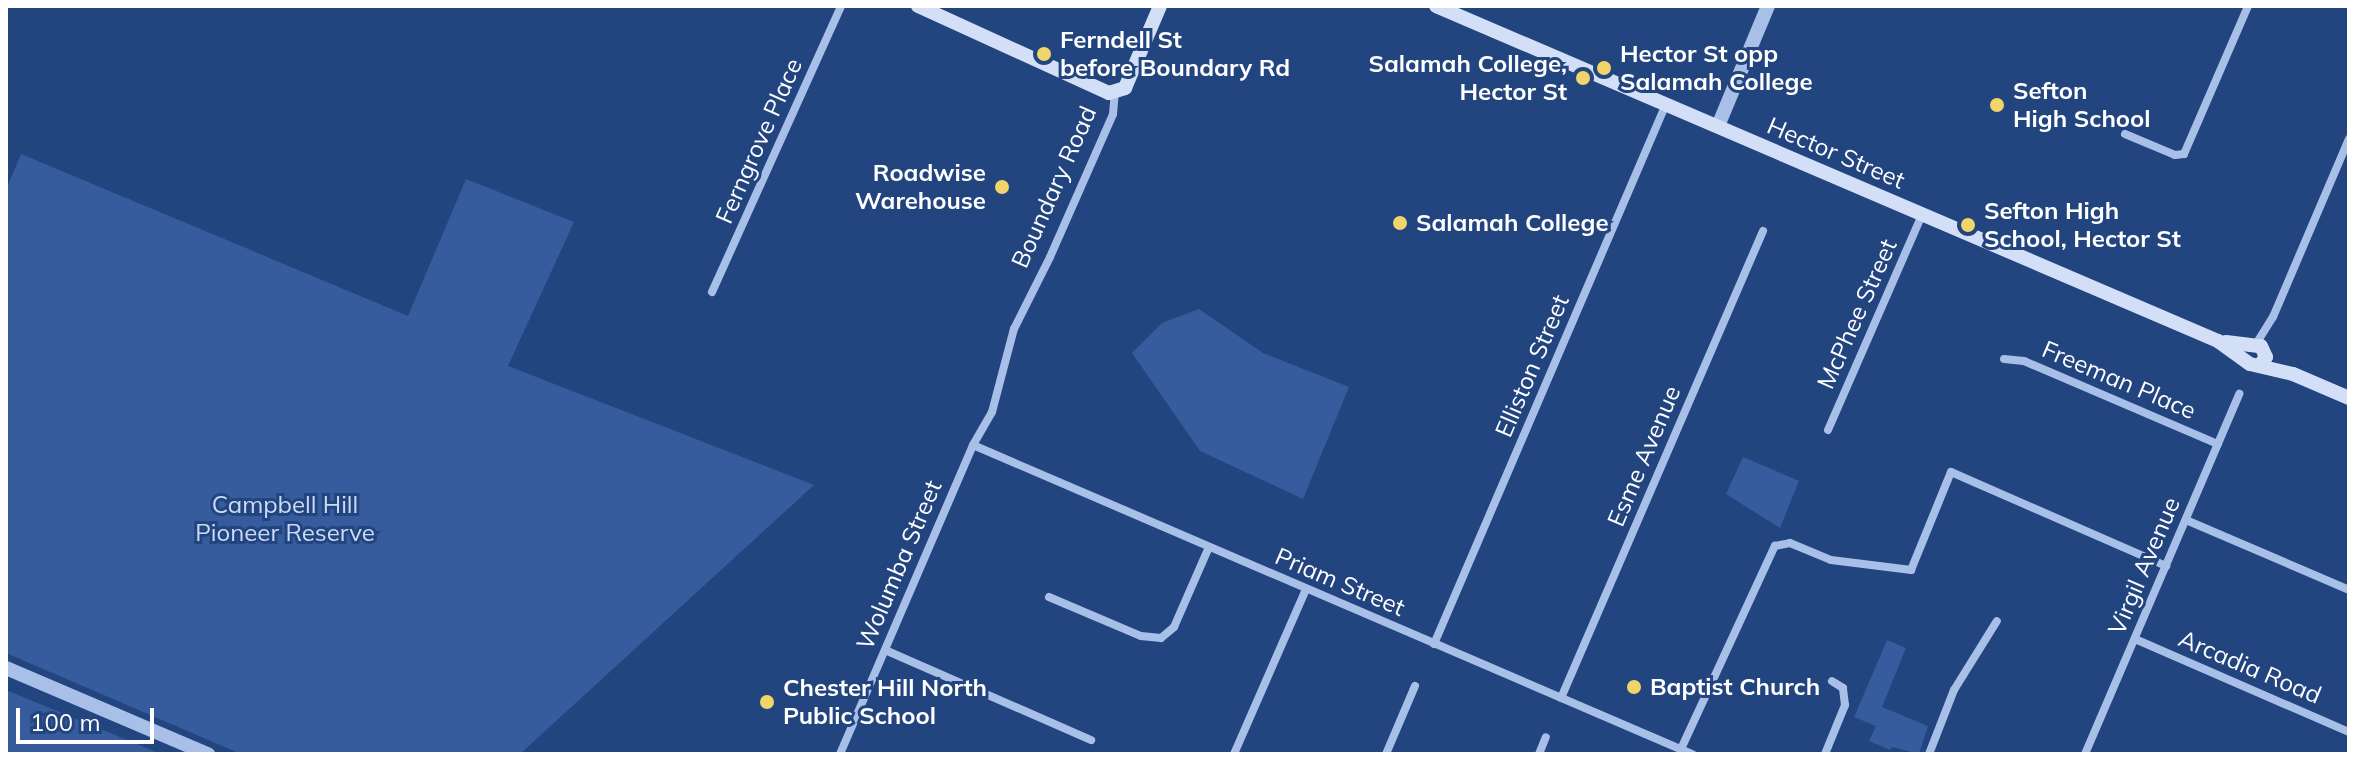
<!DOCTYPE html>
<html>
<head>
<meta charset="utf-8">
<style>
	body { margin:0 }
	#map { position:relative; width:2355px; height:760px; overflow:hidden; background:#22447f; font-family:Mulish,sans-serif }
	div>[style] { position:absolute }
	.green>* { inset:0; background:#365c9d }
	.minor>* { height:8px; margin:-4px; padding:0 4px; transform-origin:4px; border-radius:4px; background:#a8bfe7 }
	.tertiary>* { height:14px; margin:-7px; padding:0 7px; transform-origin:7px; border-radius:7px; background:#a8bfe7 }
	.secondary>* { height:14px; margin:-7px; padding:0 7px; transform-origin:7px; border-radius:7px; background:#d2dff6 }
	.dots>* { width:22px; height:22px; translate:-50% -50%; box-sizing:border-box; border:4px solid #22447f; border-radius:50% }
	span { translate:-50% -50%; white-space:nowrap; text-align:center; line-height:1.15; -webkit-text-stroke:6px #22447f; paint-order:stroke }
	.poi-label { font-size:24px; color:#fff; font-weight:700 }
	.left { translate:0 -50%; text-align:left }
	.right { translate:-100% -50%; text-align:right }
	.street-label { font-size:24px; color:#fff }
	.park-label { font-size:24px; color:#cbdbf5 }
	.frame { position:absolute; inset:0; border:8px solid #fff; pointer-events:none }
	.scale { position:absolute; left:16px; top:708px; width:138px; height:36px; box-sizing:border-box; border:4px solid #fff; border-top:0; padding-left:10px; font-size:24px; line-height:28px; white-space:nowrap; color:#fff; -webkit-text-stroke:6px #22447f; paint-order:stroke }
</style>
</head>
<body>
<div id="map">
	<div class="green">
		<div style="clip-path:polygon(21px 154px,408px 316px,466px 179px,574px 222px,508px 366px,814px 485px,520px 754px,241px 754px,6px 653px,6px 190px)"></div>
		<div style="clip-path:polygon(1199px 309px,1263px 353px,1349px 387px,1303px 499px,1200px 451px,1132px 353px,1162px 323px)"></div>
		<div style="clip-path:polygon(1743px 457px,1799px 481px,1780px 528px,1726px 494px)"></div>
		<div style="clip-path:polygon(1887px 640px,1906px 648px,1882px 707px,1928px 726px,1919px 754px,1892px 747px,1890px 750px,1869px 741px,1876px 726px,1854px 717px)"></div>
		<div style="clip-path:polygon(6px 690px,161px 754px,6px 754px)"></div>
	</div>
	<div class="minor">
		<div style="left:2125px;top:134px;width:54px;rotate:22.8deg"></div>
		<div style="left:2175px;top:155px;width:9px;rotate:-6deg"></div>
		<div style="left:2184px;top:154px;width:161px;rotate:-66.6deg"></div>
		<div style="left:712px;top:292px;width:314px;rotate:-65.7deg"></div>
		<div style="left:2256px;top:344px;width:32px;rotate:-58deg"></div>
		<div style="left:2273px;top:317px;width:194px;rotate:-66.9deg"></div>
		<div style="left:2004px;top:359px;width:20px;rotate:6deg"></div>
		<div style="left:2024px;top:361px;width:211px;rotate:23.2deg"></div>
		<div style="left:1828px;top:430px;width:235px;rotate:-66.4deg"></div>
		<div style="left:973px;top:445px;width:783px;rotate:23.26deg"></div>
		<div style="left:2186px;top:520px;width:177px;rotate:23.2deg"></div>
		<div style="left:1049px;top:597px;width:100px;rotate:23deg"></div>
		<div style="left:1141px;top:636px;width:20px;rotate:6deg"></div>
		<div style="left:1161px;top:638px;width:17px;rotate:-40deg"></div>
		<div style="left:1174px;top:627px;width:87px;rotate:-66.4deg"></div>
		<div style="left:2135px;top:639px;width:233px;rotate:23.5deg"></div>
		<div style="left:1434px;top:644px;width:588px;rotate:-66.75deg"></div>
		<div style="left:885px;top:650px;width:225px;rotate:23.6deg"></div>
		<div style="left:1561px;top:698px;width:509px;rotate:-66.61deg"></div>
		<div style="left:1681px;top:749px;width:224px;rotate:-65.2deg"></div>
		<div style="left:1775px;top:546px;width:15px;rotate:-11deg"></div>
		<div style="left:1790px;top:543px;width:44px;rotate:22.5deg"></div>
		<div style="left:1831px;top:560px;width:81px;rotate:7.1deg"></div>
		<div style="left:1911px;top:570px;width:106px;rotate:-67.8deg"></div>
		<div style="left:1951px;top:472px;width:235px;rotate:23.6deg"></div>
		<div style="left:840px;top:754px;width:336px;rotate:-66.7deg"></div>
		<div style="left:973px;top:445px;width:38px;rotate:-60deg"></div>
		<div style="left:992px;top:412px;width:86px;rotate:-75.2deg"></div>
		<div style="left:1014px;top:329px;width:80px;rotate:-63.4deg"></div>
		<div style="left:1050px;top:257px;width:156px;rotate:-66.2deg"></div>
		<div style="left:1113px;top:114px;width:22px;rotate:-85deg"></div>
		<div style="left:1234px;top:754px;width:180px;rotate:-66.4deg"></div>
		<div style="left:1386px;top:754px;width:74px;rotate:-66.9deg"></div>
		<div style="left:1539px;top:754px;width:18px;rotate:-68deg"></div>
		<div style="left:1825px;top:754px;width:53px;rotate:-67.8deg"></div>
		<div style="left:1845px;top:705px;width:17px;rotate:-97deg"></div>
		<div style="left:1843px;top:688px;width:13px;rotate:-148deg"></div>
		<div style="left:1929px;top:754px;width:69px;rotate:-68.7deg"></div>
		<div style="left:1954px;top:690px;width:81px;rotate:-58.1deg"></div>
		<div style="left:2085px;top:754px;width:392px;rotate:-66.8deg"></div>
	</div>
	<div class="tertiary">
		<div style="left:1718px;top:126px;width:130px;rotate:-67.4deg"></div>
		<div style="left:6px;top:668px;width:220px;rotate:23.1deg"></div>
	</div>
	<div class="secondary">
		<div style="left:918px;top:6px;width:210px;rotate:24.5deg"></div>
		<div style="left:1109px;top:93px;width:17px;rotate:-17deg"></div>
		<div style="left:1125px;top:88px;width:89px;rotate:-66.9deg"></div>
		<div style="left:1436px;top:6px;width:851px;rotate:23.19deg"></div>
		<div style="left:2218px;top:341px;width:39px;rotate:36deg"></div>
		<div style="left:2250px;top:364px;width:44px;rotate:13.1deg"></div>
		<div style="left:2293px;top:374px;width:61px;rotate:23.2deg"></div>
		<div style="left:2226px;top:342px;width:35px;rotate:7deg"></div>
		<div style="left:2261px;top:346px;width:12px;rotate:66deg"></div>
		<div style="left:2266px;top:357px;width:10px;rotate:127deg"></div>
	</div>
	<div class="dots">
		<div style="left:1044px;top:54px;background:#f2d56a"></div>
		<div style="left:1604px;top:68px;background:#f2d56a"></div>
		<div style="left:1583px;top:78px;background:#f2d56a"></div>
		<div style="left:1997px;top:105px;background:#f2d56a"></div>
		<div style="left:1002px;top:187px;background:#f2d56a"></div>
		<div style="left:1400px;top:223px;background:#f2d56a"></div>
		<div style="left:1968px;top:225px;background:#f2d56a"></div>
		<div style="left:1634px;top:687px;background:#f2d56a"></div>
		<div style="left:767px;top:702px;background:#f2d56a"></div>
	</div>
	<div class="poi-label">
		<span class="left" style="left:1060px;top:54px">Ferndell St<br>before Boundary Rd</span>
		<span class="left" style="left:1620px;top:68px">Hector St opp<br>Salamah College</span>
		<span class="right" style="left:1567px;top:78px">Salamah College,<br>Hector St</span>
		<span class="left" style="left:2013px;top:105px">Sefton<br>High School</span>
		<span class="right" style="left:986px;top:187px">Roadwise<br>Warehouse</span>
		<span class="left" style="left:1984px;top:225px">Sefton High<br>School, Hector St</span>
		<span class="left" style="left:1416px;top:223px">Salamah College</span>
		<span class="left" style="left:1650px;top:687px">Baptist Church</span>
		<span class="left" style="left:783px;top:702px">Chester Hill North<br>Public School</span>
	</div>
	<div class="street-label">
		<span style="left:759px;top:141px;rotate:-66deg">Ferngrove Place</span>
		<span style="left:1836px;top:153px;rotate:23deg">Hector Street</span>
		<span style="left:1054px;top:187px;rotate:-66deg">Boundary Road</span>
		<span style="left:1857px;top:314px;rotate:-66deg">McPhee Street</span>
		<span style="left:1532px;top:366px;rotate:-67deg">Elliston Street</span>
		<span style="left:2119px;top:380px;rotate:23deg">Freeman Place</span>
		<span style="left:1644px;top:456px;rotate:-67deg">Esme Avenue</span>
		<span style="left:899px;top:565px;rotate:-67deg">Wolumba Street</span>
		<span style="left:2144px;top:566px;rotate:-67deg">Virgil Avenue</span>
		<span style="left:1340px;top:582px;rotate:23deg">Priam Street</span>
		<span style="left:2250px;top:667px;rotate:23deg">Arcadia Road</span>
	</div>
	<div class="park-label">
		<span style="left:285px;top:519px">Campbell Hill<br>Pioneer Reserve</span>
	</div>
	<div class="frame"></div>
	<div class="scale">100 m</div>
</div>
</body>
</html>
